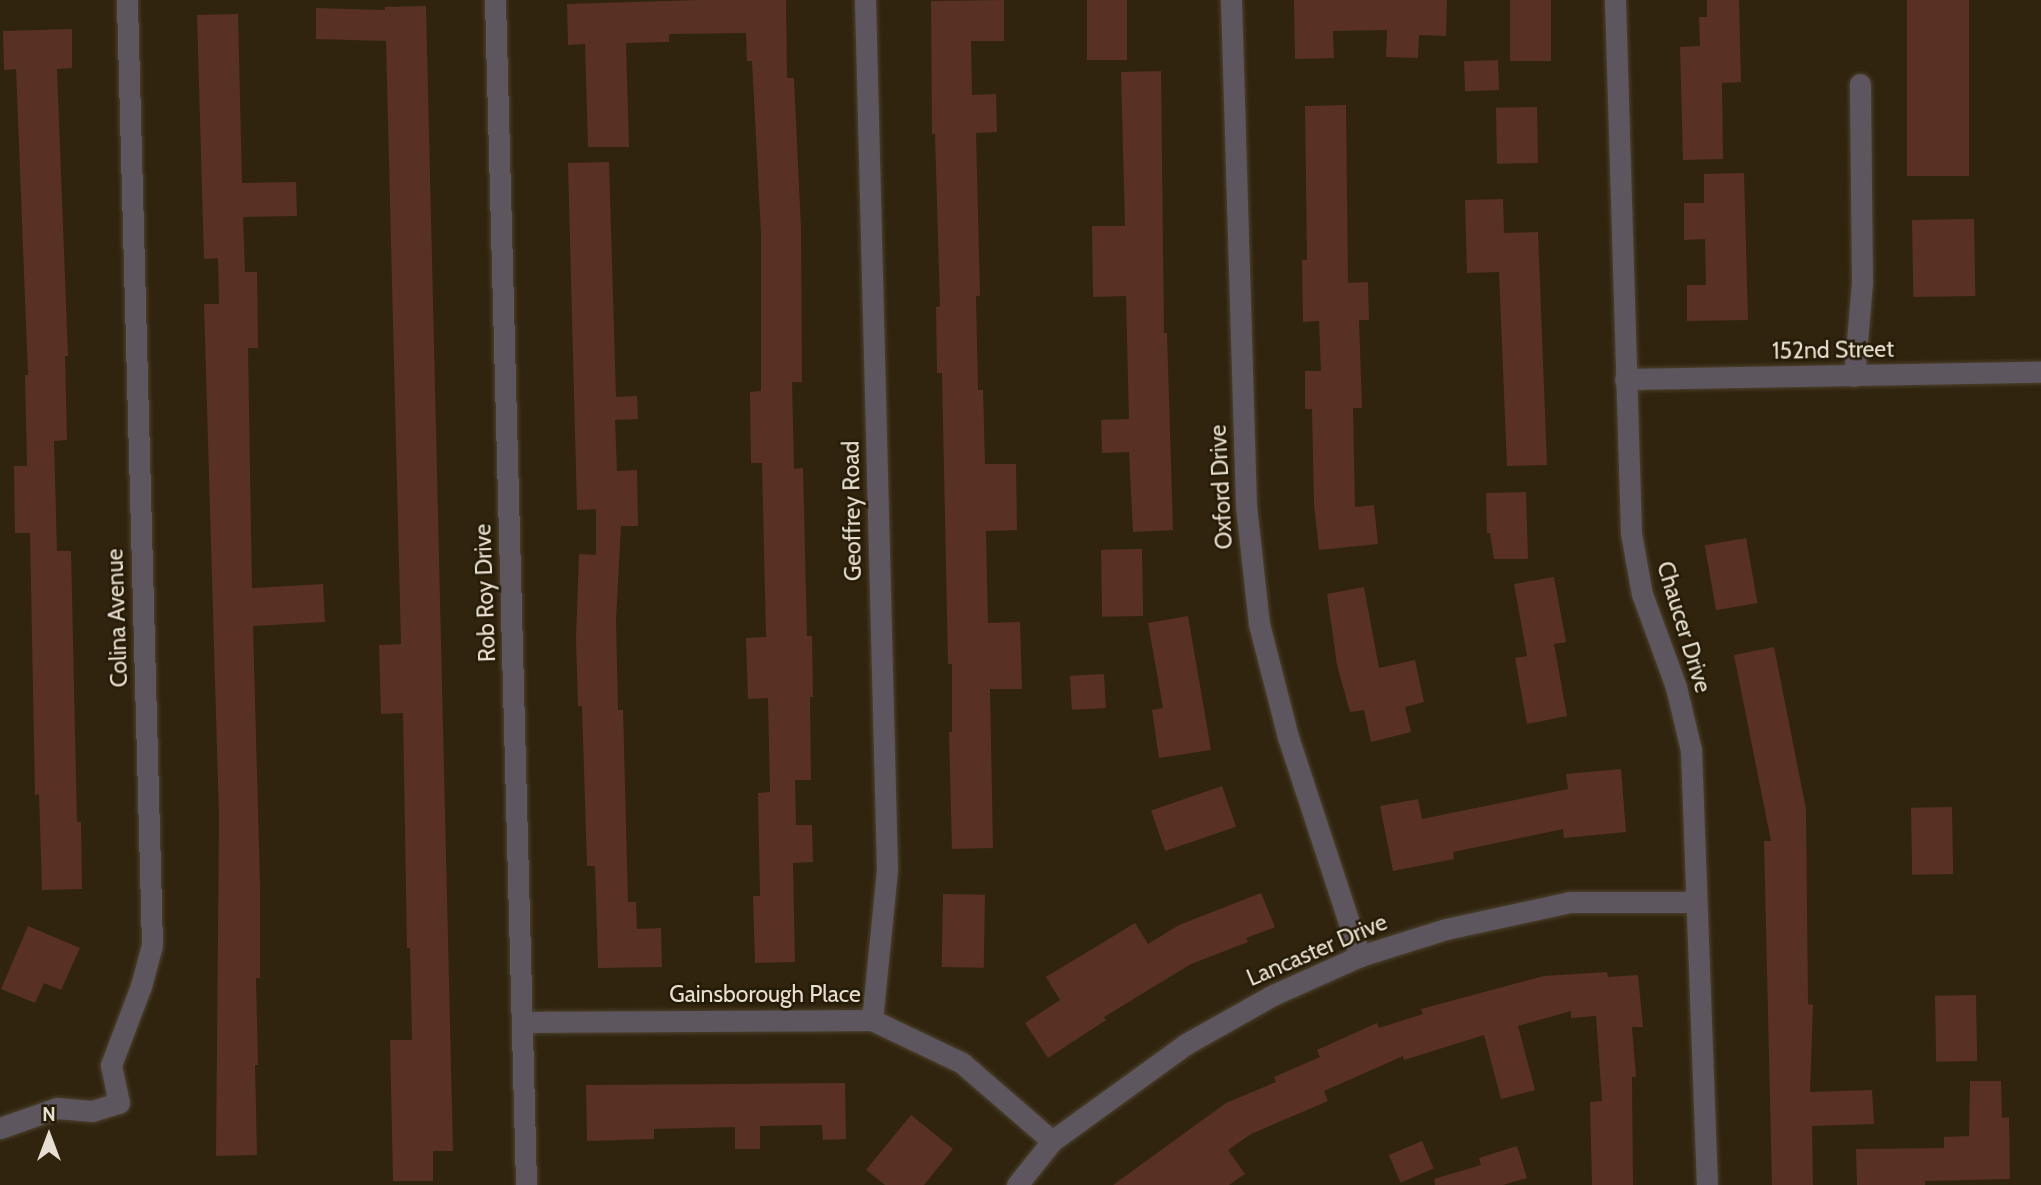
<!DOCTYPE html>
<html>
<head>
<meta charset="utf-8">
<style>
	body { margin:0 }
	#map { position:relative; width:2041px; height:1185px; overflow:hidden; background:#30240e; font-family:Cabin,sans-serif }
	div>[style] { position:absolute }
	.building>* { inset:0; background:#583122; transform-origin:0 0 }
	.roads { filter:drop-shadow(0 0 2px #4d422d) drop-shadow(0 0 2px #4d422d) }
	.minor>* { height:21px; margin:-10.5px; padding:0 10.5px; transform-origin:10.5px; border-radius:10.5px; background:#5e565f }
	span { translate:-50% -50%; white-space:nowrap; text-align:center; line-height:1.15; -webkit-text-stroke:5px #261b05; paint-order:stroke }
	.street-label { font-size:23px; color:#e7e0d2 }
	.north { position:absolute; left:14px; top:1101px; width:70px; height:70px; -webkit-text-stroke:5px #261b05; paint-order:stroke; rotate:0deg; font-size:19px; font-weight:700; line-height:28px; text-align:center; color:#e7e0d2 }
	.north::after { content:''; display:block; margin:auto; width:24px; height:32px; background:#e7e0d2; clip-path:polygon(50% 0,100% 100%,50% 72%,0 100%) }
</style>
</head>
<body>
<div id="map">
	<div class="building">
		<div style="clip-path:polygon(699px 0,786px 0,787px 78px,794px 78px,801px 229px,802px 382px,792px 382px,794px 469px,803px 468px,807px 636px,812px 636px,813px 697px,810px 697px,811px 780px,795px 780px,796px 825px,812px 825px,813px 862px,793px 863px,795px 962px,755px 963px,753px 896px,760px 896px,758px 793px,770px 792px,768px 698px,748px 699px,746px 638px,766px 637px,762px 463px,751px 463px,750px 392px,761px 391px,761px 234px,752px 61px,747px 61px,746px 33px,669px 34px,669px 42px,626px 43px,629px 147px,588px 147px,585px 44px,568px 45px,567px 4px)"></div>
		<div style="clip-path:polygon(1004px 0,1004px 41px,971px 41px,972px 95px,996px 94px,997px 132px,976px 133px,980px 296px,976px 296px,978px 390px,983px 390px,985px 464px,1016px 464px,1017px 530px,986px 531px,988px 623px,1020px 622px,1022px 689px,990px 689px,993px 848px,952px 849px,949px 732px,952px 732px,952px 664px,948px 664px,942px 373px,937px 373px,936px 307px,940px 306px,935px 134px,932px 134px,931px 1px)"></div>
		<div style="left:1087px;top:0;width:40px;height:60px"></div>
		<div style="clip-path:polygon(1294px 0,1447px 0,1446px 36px,1419px 35px,1418px 58px,1386px 57px,1387px 30px,1333px 31px,1334px 58px,1295px 59px)"></div>
		<div style="left:1510px;top:0;width:41px;height:61px"></div>
		<div style="clip-path:polygon(1707px 0,1739px 0,1741px 82px,1722px 83px,1723px 159px,1683px 160px,1680px 47px,1700px 46px,1699px 17px,1707px 17px)"></div>
		<div style="left:1907px;top:0;width:62px;height:176px"></div>
		<div style="clip-path:polygon(426px 6px,453px 1151px,433px 1151px,433px 1181px,393px 1181px,390px 1040px,412px 1040px,410px 948px,407px 948px,403px 713px,381px 714px,379px 645px,401px 644px,386px 41px,316px 39px,316px 8px,385px 10px,385px 7px)"></div>
		<div style="clip-path:polygon(238px 14px,242px 183px,296px 182px,297px 216px,243px 217px,245px 272px,257px 272px,258px 348px,248px 348px,252px 588px,323px 584px,325px 622px,253px 626px,260px 884px,260px 978px,256px 978px,258px 1065px,255px 1065px,257px 1155px,216px 1156px,219px 818px,204px 304px,219px 304px,218px 258px,204px 259px,197px 15px)"></div>
		<div style="clip-path:polygon(72px 29px,72px 68px,57px 69px,68px 356px,65px 356px,67px 440px,54px 441px,57px 551px,71px 551px,77px 822px,81px 822px,82px 889px,42px 890px,39px 794px,35px 795px,30px 533px,15px 533px,14px 466px,27px 466px,25px 375px,28px 375px,16px 69px,4px 70px,3px 31px)"></div>
		<div style="left:1498px;top:60px;width:30px;height:34px;rotate:88deg"></div>
		<div style="clip-path:polygon(1161px 71px,1164px 333px,1167px 333px,1173px 530px,1133px 532px,1129px 452px,1102px 453px,1101px 420px,1129px 419px,1126px 296px,1093px 297px,1092px 226px,1125px 226px,1121px 72px)"></div>
		<div style="clip-path:polygon(1346px 105px,1348px 283px,1368px 282px,1369px 320px,1359px 320px,1362px 408px,1353px 408px,1355px 507px,1374px 505px,1378px 544px,1319px 550px,1314px 505px,1312px 409px,1305px 409px,1305px 371px,1321px 371px,1319px 321px,1303px 322px,1302px 260px,1307px 260px,1305px 106px)"></div>
		<div style="left:1537px;top:107px;width:56px;height:41px;rotate:89deg"></div>
		<div style="clip-path:polygon(609px 162px,616px 397px,637px 396px,638px 419px,615px 420px,617px 471px,637px 470px,638px 526px,621px 526px,616px 621px,618px 710px,623px 710px,628px 902px,636px 902px,637px 929px,661px 928px,662px 967px,598px 968px,595px 866px,587px 866px,582px 706px,578px 706px,576px 639px,579px 554px,596px 555px,596px 509px,577px 510px,568px 163px)"></div>
		<div style="clip-path:polygon(1744px 173px,1748px 320px,1687px 321px,1687px 285px,1706px 285px,1705px 239px,1684px 240px,1684px 203px,1704px 203px,1704px 174px)"></div>
		<div style="clip-path:polygon(1503px 199px,1504px 233px,1538px 232px,1547px 465px,1507px 466px,1499px 272px,1467px 273px,1465px 200px)"></div>
		<div style="left:1974px;top:219px;width:77px;height:62px;rotate:89deg"></div>
		<div style="clip-path:polygon(1526px 492px,1528px 559px,1494px 559px,1490px 533px,1487px 533px,1486px 493px)"></div>
		<div style="left:1746px;top:538px;width:66px;height:42px;rotate:80deg"></div>
		<div style="left:1142px;top:549px;width:67px;height:41px;rotate:89deg"></div>
		<div style="clip-path:polygon(1554px 577px,1566px 642px,1554px 644px,1567px 716px,1527px 724px,1515px 658px,1527px 656px,1514px 584px)"></div>
		<div style="clip-path:polygon(1364px 587px,1379px 668px,1415px 660px,1424px 702px,1405px 707px,1411px 732px,1371px 742px,1364px 710px,1350px 712px,1337px 665px,1327px 594px)"></div>
		<div style="clip-path:polygon(1188px 616px,1211px 750px,1159px 758px,1152px 710px,1163px 708px,1148px 623px)"></div>
		<div style="clip-path:polygon(1774px 647px,1806px 809px,1808px 1004px,1813px 1005px,1810px 1092px,1872px 1090px,1874px 1124px,1812px 1126px,1813px 1185px,1772px 1185px,1764px 841px,1771px 841px,1734px 655px)"></div>
		<div style="left:1104px;top:674px;width:34px;height:34px;rotate:87deg"></div>
		<div style="clip-path:polygon(1621px 769px,1626px 832px,1564px 838px,1563px 829px,1453px 852px,1454px 859px,1393px 871px,1380px 806px,1418px 799px,1422px 819px,1568px 789px,1566px 774px)"></div>
		<div style="left:1222px;top:786px;width:43px;height:75px;rotate:71deg"></div>
		<div style="left:1952px;top:807px;width:67px;height:41px;rotate:89deg"></div>
		<div style="clip-path:polygon(1261px 893px,1275px 927px,1246px 938px,1248px 942px,1191px 964px,1104px 1017px,1106px 1020px,1048px 1058px,1025px 1023px,1060px 1000px,1046px 977px,1135px 923px,1148px 944px,1179px 925px)"></div>
		<div style="left:943px;top:894px;width:42px;height:73px;rotate:1deg"></div>
		<div style="clip-path:polygon(28px 926px,80px 948px,61px 990px,44px 983px,35px 1003px,1px 989px)"></div>
		<div style="clip-path:polygon(1607px 972px,1608px 977px,1638px 975px,1643px 1027px,1632px 1027px,1636px 1077px,1632px 1077px,1633px 1185px,1592px 1185px,1590px 1102px,1602px 1101px,1596px 1016px,1571px 1018px,1571px 1011px,1518px 1026px,1535px 1090px,1501px 1099px,1484px 1035px,1404px 1060px,1403px 1056px,1324px 1091px,1328px 1101px,1251px 1134px,1228px 1150px,1245px 1174px,1229px 1185px,1113px 1185px,1226px 1103px,1276px 1082px,1274px 1077px,1320px 1057px,1317px 1050px,1377px 1023px,1379px 1028px,1423px 1014px,1421px 1009px,1544px 976px)"></div>
		<div style="left:1976px;top:995px;width:66px;height:41px;rotate:89deg"></div>
		<div style="clip-path:polygon(1970px 1081px,2001px 1081px,2002px 1118px,2009px 1117px,2010px 1179px,1925px 1181px,1925px 1185px,1857px 1185px,1856px 1149px,1944px 1148px,1944px 1137px,1969px 1136px)"></div>
		<div style="clip-path:polygon(845px 1083px,846px 1139px,823px 1140px,822px 1125px,760px 1126px,760px 1149px,735px 1149px,735px 1127px,654px 1129px,654px 1139px,587px 1141px,586px 1085px)"></div>
		<div style="clip-path:polygon(911px 1115px,953px 1149px,924px 1185px,885px 1185px,866px 1170px)"></div>
		<div style="left:1422px;top:1141px;width:30px;height:36px;rotate:67deg"></div>
		<div style="clip-path:polygon(1517px 1146px,1527px 1178px,1503px 1185px,1435px 1185px,1434px 1179px,1481px 1165px,1479px 1158px)"></div>
	</div>
	<div class="roads">
		<div class="minor">
			<div style="left:495px;top:0;width:1185px;rotate:88.5deg"></div>
			<div style="left:865px;top:0;width:870px;rotate:88.55deg"></div>
			<div style="left:887px;top:870px;width:151px;rotate:95.7deg"></div>
			<div style="left:1231px;top:0;width:506px;rotate:88.3deg"></div>
			<div style="left:1246px;top:506px;width:119px;rotate:83.7deg"></div>
			<div style="left:1259px;top:624px;width:117px;rotate:75.6deg"></div>
			<div style="left:1288px;top:737px;width:231px;rotate:71.8deg"></div>
			<div style="left:1615px;top:0;width:533px;rotate:88.28deg"></div>
			<div style="left:1631px;top:533px;width:62px;rotate:79.8deg"></div>
			<div style="left:1642px;top:594px;width:99px;rotate:69.9deg"></div>
			<div style="left:1676px;top:687px;width:65px;rotate:76.6deg"></div>
			<div style="left:1691px;top:750px;width:435px;rotate:87.9deg"></div>
			<div style="left:1854px;top:376px;width:94px;rotate:-85.1deg"></div>
			<div style="left:1862px;top:282px;width:198px;rotate:-90.6deg"></div>
			<div style="left:1625px;top:379px;width:416px;rotate:-1deg"></div>
			<div style="left:523px;top:1022px;width:349px;rotate:-0.3deg"></div>
			<div style="left:872px;top:1020px;width:100px;rotate:25.5deg"></div>
			<div style="left:962px;top:1063px;width:119px;rotate:40.9deg"></div>
			<div style="left:0;top:1128px;width:60px;rotate:-19.3deg"></div>
			<div style="left:57px;top:1108px;width:35px;rotate:5deg"></div>
			<div style="left:92px;top:1111px;width:28px;rotate:-17deg"></div>
			<div style="left:119px;top:1103px;width:39px;rotate:-102deg"></div>
			<div style="left:111px;top:1065px;width:85px;rotate:-69.2deg"></div>
			<div style="left:141px;top:986px;width:42px;rotate:-75deg"></div>
			<div style="left:152px;top:945px;width:945px;rotate:-91.52deg"></div>
			<div style="left:1017px;top:1185px;width:56px;rotate:-51.5deg"></div>
			<div style="left:1052px;top:1141px;width:165px;rotate:-35.9deg"></div>
			<div style="left:1186px;top:1044px;width:100px;rotate:-29.4deg"></div>
			<div style="left:1273px;top:995px;width:95px;rotate:-24.1deg"></div>
			<div style="left:1360px;top:956px;width:90px;rotate:-17.4deg"></div>
			<div style="left:1446px;top:929px;width:127px;rotate:-12.3deg"></div>
			<div style="left:1570px;top:902px;width:126px"></div>
		</div>
	</div>
	<div class="street-label">
		<span style="left:1833px;top:350px;rotate:-1deg">152nd Street</span>
		<span style="left:1221px;top:487px;rotate:-93deg">Oxford Drive</span>
		<span style="left:852px;top:511px;rotate:-91deg">Geoffrey Road</span>
		<span style="left:485px;top:593px;rotate:-92deg">Rob Roy Drive</span>
		<span style="left:117px;top:618px;rotate:-92deg">Colina Avenue</span>
		<span style="left:1684px;top:627px;rotate:73deg">Chaucer Drive</span>
		<span style="left:1317px;top:950px;rotate:-23deg">Lancaster Drive</span>
		<span style="left:765px;top:994px">Gainsborough Place</span>
	</div>
	<div class="north">N</div>
</div>
</body>
</html>
